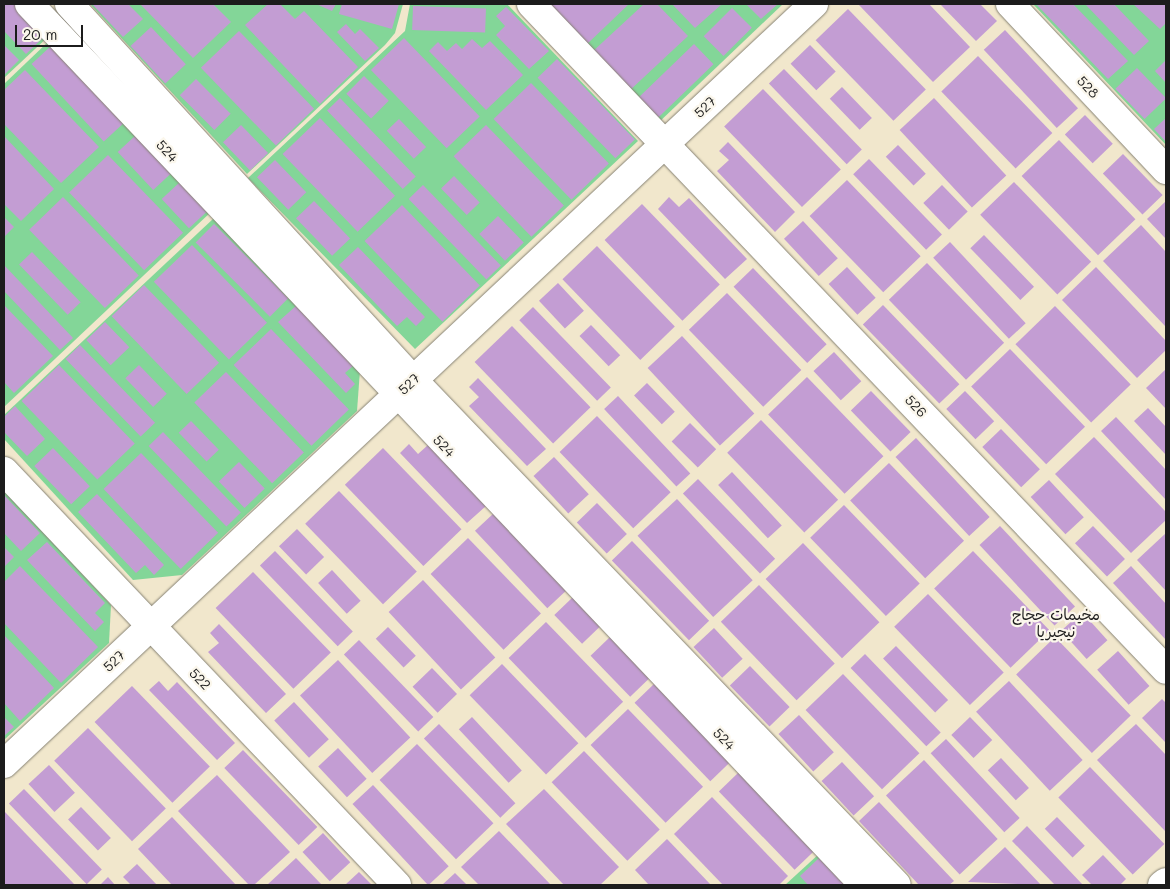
<!DOCTYPE html>
<html>
<head>
<meta charset="utf-8">
<style>
	body { margin:0 }
	#map { position:relative; width:1170px; height:889px; overflow:hidden; background:#f1e7cc; font-family:Mali,"Playpen Sans Arabic",sans-serif }
	div>[style] { position:absolute }
	.green>* { inset:0; background:#83d698 }
	.building>* { inset:0; background:#c39dd3; transform-origin:0 0 }
	.roads { filter:drop-shadow(0 0 1px #868274) drop-shadow(0 0 1px #868274) }
	.minor>* { height:28px; margin:-14px; padding:0 14px; transform-origin:14px; border-radius:14px; background:#fff }
	span { translate:-50% -50%; white-space:nowrap; text-align:center; line-height:1.15; -webkit-text-stroke:4.5px #fbf7ec; paint-order:stroke }
	.street-label { font-size:14px; color:#1c1c1c }
	.neighbourhood-label { font-size:15px; color:#1c1c1c }
	.frame { position:absolute; inset:0; border:5px solid #1c1c1c; pointer-events:none }
	.scale { position:absolute; left:15px; top:25px; width:68px; height:22px; box-sizing:border-box; border:2px solid #1c1c1c; border-top:0; padding-left:6px; font-size:15px; line-height:18px; white-space:nowrap; color:#1c1c1c; -webkit-text-stroke:4px #fbf7ec; paint-order:stroke }
</style>
</head>
<body>
<div id="map">
	<div class="green">
		<div style="clip-path:polygon(4px 4px,19px 4px,50px 35px,4px 78px)"></div>
		<div style="clip-path:polygon(90px 4px,403px 4px,395px 33px,385px 45px,247px 174px)"></div>
		<div style="clip-path:polygon(410px 4px,507px 4px,638px 141px,415px 349px,248px 178px,405px 31px)"></div>
		<div style="clip-path:polygon(542px 4px,783px 4px,656px 125px)"></div>
		<div style="clip-path:polygon(1033px 4px,1166px 4px,1166px 145px)"></div>
		<div style="clip-path:polygon(50px 40px,212px 211px,4px 407px,4px 84px)"></div>
		<div style="clip-path:polygon(214px 218px,360px 370px,357px 411px,182px 575px,133px 580px,4px 439px,4px 415px)"></div>
		<div style="clip-path:polygon(4px 490px,111px 605px,109px 643px,4px 740px)"></div>
		<div style="clip-path:polygon(820px 853px,850px 885px,785px 885px)"></div>
	</div>
	<div class="building">
		<div style="clip-path:polygon(4px 4px,14px 4px,45px 36px,26px 54px,4px 31px)"></div>
		<div style="clip-path:polygon(128px 4px,143px 19px,123px 37px,93px 5px)"></div>
		<div style="clip-path:polygon(140px 4px,213px 4px,231px 22px,193px 58px)"></div>
		<div style="clip-path:polygon(268px 4px,280px 4px,295px 19px,304px 11px,358px 67px,320px 104px,245px 25px)"></div>
		<div style="clip-path:polygon(316px 4px,336px 4px,332px 11px)"></div>
		<div style="clip-path:polygon(342px 4px,399px 4px,392px 29px,339px 14px)"></div>
		<div style="clip-path:polygon(551px 4px,629px 4px,585px 46px,548px 7px)"></div>
		<div style="clip-path:polygon(644px 4px,657px 4px,688px 36px,628px 92px,591px 53px)"></div>
		<div style="clip-path:polygon(672px 4px,722px 4px,695px 28px)"></div>
		<div style="clip-path:polygon(746px 4px,778px 4px,761px 19px)"></div>
		<div style="clip-path:polygon(858px 4px,929px 4px,970px 47px,933px 82px)"></div>
		<div style="clip-path:polygon(940px 4px,980px 4px,997px 21px,976px 41px)"></div>
		<div style="clip-path:polygon(1036px 4px,1073px 4px,1128px 61px,1108px 79px)"></div>
		<div style="clip-path:polygon(1085px 4px,1114px 4px,1149px 41px,1134px 55px)"></div>
		<div style="clip-path:polygon(1133px 4px,1166px 4px,1166px 23px,1160px 29px)"></div>
		<div style="left:413px;top:6px;width:73px;height:24px;rotate:2deg"></div>
		<div style="clip-path:polygon(506px 7px,549px 51px,529px 69px,496px 35px,505px 26px,496px 16px)"></div>
		<div style="left:732px;top:8px;width:28px;height:40px;rotate:45deg"></div>
		<div style="left:848px;top:9px;width:112px;height:45px;rotate:46deg"></div>
		<div style="clip-path:polygon(346px 24px,355px 34px,360px 29px,379px 48px,365px 61px,337px 32px)"></div>
		<div style="left:151px;top:27px;width:51px;height:28px;rotate:47deg"></div>
		<div style="left:1005px;top:30px;width:107px;height:29px;rotate:47deg"></div>
		<div style="left:239px;top:31px;width:108px;height:53px;rotate:46deg"></div>
		<div style="left:404px;top:38px;width:109px;height:46px;rotate:46deg"></div>
		<div style="clip-path:polygon(472px 39px,482px 48px,490px 41px,523px 75px,486px 110px,429px 51px,438px 42px,447px 51px,456px 43px,462px 49px)"></div>
		<div style="left:694px;top:44px;width:28px;height:81px;rotate:46deg"></div>
		<div style="clip-path:polygon(4px 45px,19px 60px,4px 75px)"></div>
		<div style="left:52px;top:45px;width:106px;height:28px;rotate:47deg"></div>
		<div style="left:810px;top:45px;width:37px;height:27px;rotate:46deg"></div>
		<div style="left:978px;top:56px;width:107px;height:51px;rotate:46deg"></div>
		<div style="left:557px;top:59px;width:112px;height:27px;rotate:46deg"></div>
		<div style="clip-path:polygon(1166px 60px,1166px 83px,1155px 71px)"></div>
		<div style="left:1137px;top:68px;width:42px;height:30px;rotate:46deg"></div>
		<div style="left:784px;top:69px;width:112px;height:21px;rotate:46deg"></div>
		<div style="clip-path:polygon(25px 70px,99px 147px,61px 183px,4px 124px,4px 90px)"></div>
		<div style="left:364px;top:76px;width:35px;height:25px;rotate:45deg"></div>
		<div style="left:196px;top:79px;width:49px;height:23px;rotate:45deg"></div>
		<div style="left:531px;top:83px;width:112px;height:52px;rotate:46deg"></div>
		<div style="left:842px;top:87px;width:43px;height:17px;rotate:46deg"></div>
		<div style="left:763px;top:89px;width:112px;height:54px;rotate:46deg"></div>
		<div style="left:340px;top:98px;width:109px;height:18px;rotate:46deg"></div>
		<div style="left:934px;top:98px;width:106px;height:47px;rotate:47deg"></div>
		<div style="left:1085px;top:115px;width:40px;height:28px;rotate:46deg"></div>
		<div style="left:320px;top:118px;width:108px;height:52px;rotate:46deg"></div>
		<div style="clip-path:polygon(1166px 118px,1166px 142px,1154px 129px)"></div>
		<div style="left:399px;top:119px;width:39px;height:17px;rotate:46deg"></div>
		<div style="left:241px;top:125px;width:39px;height:25px;rotate:46deg"></div>
		<div style="left:486px;top:125px;width:112px;height:45px;rotate:46deg"></div>
		<div style="left:136px;top:135px;width:52px;height:25px;rotate:47deg"></div>
		<div style="clip-path:polygon(4px 136px,54px 189px,21px 221px,4px 204px)"></div>
		<div style="left:1059px;top:140px;width:110px;height:52px;rotate:46deg"></div>
		<div style="clip-path:polygon(728px 142px,795px 212px,775px 232px,717px 171px,729px 160px,719px 151px)"></div>
		<div style="left:898px;top:145px;width:40px;height:17px;rotate:46deg"></div>
		<div style="left:1123px;top:154px;width:57px;height:28px;rotate:46deg"></div>
		<div style="left:108px;top:155px;width:108px;height:54px;rotate:46deg"></div>
		<div style="left:869px;top:159px;width:105px;height:22px;rotate:46deg"></div>
		<div style="left:275px;top:160px;width:45px;height:25px;rotate:46deg"></div>
		<div style="left:454px;top:176px;width:37px;height:18px;rotate:46deg"></div>
		<div style="left:847px;top:180px;width:106px;height:52px;rotate:46deg"></div>
		<div style="left:180px;top:182px;width:40px;height:25px;rotate:47deg"></div>
		<div style="left:1014px;top:182px;width:111px;height:47px;rotate:46deg"></div>
		<div style="left:423px;top:185px;width:112px;height:20px;rotate:46deg"></div>
		<div style="left:942px;top:185px;width:37px;height:26px;rotate:46deg"></div>
		<div style="left:63px;top:197px;width:109px;height:47px;rotate:46deg"></div>
		<div style="clip-path:polygon(669px 197px,679px 207px,689px 198px,747px 259px,725px 279px,658px 209px)"></div>
		<div style="left:314px;top:201px;width:52px;height:25px;rotate:46deg"></div>
		<div style="clip-path:polygon(1166px 201px,1166px 239px,1147px 219px)"></div>
		<div style="left:642px;top:204px;width:112px;height:52px;rotate:46deg"></div>
		<div style="left:402px;top:205px;width:112px;height:52px;rotate:46deg"></div>
		<div style="left:498px;top:216px;width:37px;height:26px;rotate:46deg"></div>
		<div style="clip-path:polygon(4px 217px,14px 227px,4px 237px)"></div>
		<div style="left:803px;top:221px;width:51px;height:26px;rotate:47deg"></div>
		<div style="left:214px;top:224px;width:105px;height:26px;rotate:45deg"></div>
		<div style="clip-path:polygon(1141px 225px,1166px 252px,1166px 327px,1103px 261px)"></div>
		<div style="left:984px;top:235px;width:72px;height:19px;rotate:46deg"></div>
		<div style="left:950px;top:242px;width:111px;height:23px;rotate:47deg"></div>
		<div style="left:192px;top:245px;width:108px;height:53px;rotate:46deg"></div>
		<div style="left:597px;top:246px;width:112px;height:48px;rotate:46deg"></div>
		<div style="clip-path:polygon(358px 247px,425px 317px,416px 326px,407px 317px,397px 326px,339px 265px)"></div>
		<div style="left:32px;top:252px;width:70px;height:18px;rotate:46deg"></div>
		<div style="left:927px;top:263px;width:111px;height:53px;rotate:46deg"></div>
		<div style="clip-path:polygon(4px 265px,73px 338px,60px 350px,4px 291px)"></div>
		<div style="left:847px;top:267px;width:42px;height:25px;rotate:47deg"></div>
		<div style="clip-path:polygon(1096px 267px,1166px 341px,1166px 350px,1137px 378px,1062px 300px)"></div>
		<div style="left:753px;top:268px;width:106px;height:27px;rotate:46deg"></div>
		<div style="left:558px;top:283px;width:38px;height:26px;rotate:47deg"></div>
		<div style="left:144px;top:285px;width:108px;height:45px;rotate:46deg"></div>
		<div style="left:727px;top:293px;width:107px;height:53px;rotate:46deg"></div>
		<div style="clip-path:polygon(4px 305px,53px 356px,14px 393px,4px 382px)"></div>
		<div style="clip-path:polygon(297px 305px,354px 365px,345px 373px,355px 384px,346px 393px,278px 322px)"></div>
		<div style="left:883px;top:305px;width:110px;height:28px;rotate:46deg"></div>
		<div style="left:1055px;top:306px;width:109px;height:55px;rotate:46deg"></div>
		<div style="left:533px;top:307px;width:112px;height:19px;rotate:46deg"></div>
		<div style="left:105px;top:322px;width:35px;height:26px;rotate:46deg"></div>
		<div style="left:591px;top:325px;width:42px;height:16px;rotate:46deg"></div>
		<div style="left:512px;top:326px;width:113px;height:52px;rotate:46deg"></div>
		<div style="left:271px;top:329px;width:112px;height:52px;rotate:46deg"></div>
		<div style="left:682px;top:336px;width:106px;height:47px;rotate:47deg"></div>
		<div style="left:80px;top:345px;width:108px;height:20px;rotate:46deg"></div>
		<div style="left:1010px;top:349px;width:108px;height:54px;rotate:46deg"></div>
		<div style="left:834px;top:352px;width:40px;height:28px;rotate:47deg"></div>
		<div style="left:59px;top:365px;width:109px;height:52px;rotate:46deg"></div>
		<div style="left:139px;top:365px;width:40px;height:19px;rotate:46deg"></div>
		<div style="clip-path:polygon(1166px 369px,1166px 409px,1146px 388px)"></div>
		<div style="left:226px;top:372px;width:112px;height:44px;rotate:46deg"></div>
		<div style="left:807px;top:377px;width:110px;height:54px;rotate:46deg"></div>
		<div style="clip-path:polygon(478px 378px,546px 449px,527px 466px,469px 406px,479px 397px,469px 387px)"></div>
		<div style="left:647px;top:383px;width:40px;height:18px;rotate:46deg"></div>
		<div style="left:871px;top:391px;width:57px;height:28px;rotate:46deg"></div>
		<div style="left:965px;top:391px;width:42px;height:26px;rotate:46deg"></div>
		<div style="left:618px;top:396px;width:106px;height:19px;rotate:47deg"></div>
		<div style="clip-path:polygon(15px 406px,45px 439px,27px 456px,4px 432px,4px 417px)"></div>
		<div style="clip-path:polygon(1148px 408px,1166px 427px,1166px 455px,1134px 421px)"></div>
		<div style="left:597px;top:416px;width:106px;height:52px;rotate:46deg"></div>
		<div style="clip-path:polygon(1116px 417px,1166px 470px,1166px 500px,1101px 431px)"></div>
		<div style="left:761px;top:420px;width:111px;height:47px;rotate:46deg"></div>
		<div style="left:191px;top:421px;width:40px;height:17px;rotate:46deg"></div>
		<div style="left:690px;top:423px;width:37px;height:26px;rotate:45deg"></div>
		<div style="left:1001px;top:429px;width:56px;height:26px;rotate:46deg"></div>
		<div style="left:163px;top:432px;width:112px;height:20px;rotate:46deg"></div>
		<div style="clip-path:polygon(1094px 437px,1166px 512px,1166px 520px,1131px 553px,1055px 474px)"></div>
		<div style="left:916px;top:438px;width:108px;height:28px;rotate:47deg"></div>
		<div style="clip-path:polygon(409px 444px,418px 454px,428px 445px,486px 506px,467px 523px,400px 453px)"></div>
		<div style="left:53px;top:448px;width:53px;height:26px;rotate:46deg"></div>
		<div style="left:383px;top:448px;width:113px;height:53px;rotate:46deg"></div>
		<div style="left:141px;top:453px;width:111px;height:52px;rotate:46deg"></div>
		<div style="left:554px;top:457px;width:51px;height:28px;rotate:47deg"></div>
		<div style="left:239px;top:462px;width:37px;height:28px;rotate:46deg"></div>
		<div style="left:889px;top:463px;width:108px;height:54px;rotate:46deg"></div>
		<div style="left:732px;top:472px;width:73px;height:19px;rotate:47deg"></div>
		<div style="left:698px;top:479px;width:111px;height:21px;rotate:46deg"></div>
		<div style="left:1049px;top:480px;width:51px;height:25px;rotate:47deg"></div>
		<div style="left:339px;top:491px;width:112px;height:47px;rotate:46deg"></div>
		<div style="clip-path:polygon(97px 494px,164px 565px,154px 575px,145px 565px,136px 573px,78px 512px)"></div>
		<div style="clip-path:polygon(4px 495px,40px 533px,21px 551px,4px 533px)"></div>
		<div style="left:677px;top:499px;width:111px;height:54px;rotate:47deg"></div>
		<div style="left:597px;top:503px;width:43px;height:28px;rotate:46deg"></div>
		<div style="left:844px;top:505px;width:109px;height:47px;rotate:46deg"></div>
		<div style="left:494px;top:513px;width:106px;height:26px;rotate:47deg"></div>
		<div style="left:1000px;top:526px;width:110px;height:28px;rotate:47deg"></div>
		<div style="left:1093px;top:526px;width:46px;height:25px;rotate:46deg"></div>
		<div style="left:297px;top:529px;width:39px;height:25px;rotate:46deg"></div>
		<div style="clip-path:polygon(1166px 533px,1166px 591px,1137px 560px)"></div>
		<div style="left:468px;top:538px;width:105px;height:52px;rotate:46deg"></div>
		<div style="left:632px;top:541px;width:111px;height:28px;rotate:46deg"></div>
		<div style="clip-path:polygon(47px 542px,105px 603px,95px 613px,104px 622px,95px 631px,27px 560px)"></div>
		<div style="left:803px;top:543px;width:110px;height:52px;rotate:46deg"></div>
		<div style="clip-path:polygon(4px 547px,14px 557px,4px 567px)"></div>
		<div style="left:275px;top:551px;width:112px;height:21px;rotate:46deg"></div>
		<div style="left:973px;top:551px;width:110px;height:54px;rotate:46deg"></div>
		<div style="clip-path:polygon(20px 566px,98px 647px,61px 683px,4px 623px,4px 582px)"></div>
		<div style="clip-path:polygon(1131px 566px,1166px 604px,1166px 640px,1113px 583px)"></div>
		<div style="left:332px;top:570px;width:42px;height:19px;rotate:47deg"></div>
		<div style="left:253px;top:572px;width:112px;height:52px;rotate:46deg"></div>
		<div style="left:423px;top:580px;width:106px;height:47px;rotate:47deg"></div>
		<div style="left:759px;top:585px;width:109px;height:53px;rotate:46deg"></div>
		<div style="left:928px;top:594px;width:109px;height:47px;rotate:46deg"></div>
		<div style="left:573px;top:597px;width:40px;height:26px;rotate:46deg"></div>
		<div style="left:1082px;top:612px;width:38px;height:28px;rotate:48deg"></div>
		<div style="left:546px;top:622px;width:111px;height:52px;rotate:46deg"></div>
		<div style="clip-path:polygon(219px 624px,286px 694px,266px 713px,208px 652px,219px 643px,210px 633px)"></div>
		<div style="left:388px;top:627px;width:40px;height:17px;rotate:46deg"></div>
		<div style="left:714px;top:628px;width:42px;height:28px;rotate:47deg"></div>
		<div style="clip-path:polygon(4px 635px,54px 688px,20px 721px,4px 703px)"></div>
		<div style="left:610px;top:637px;width:57px;height:27px;rotate:46deg"></div>
		<div style="left:1055px;top:637px;width:109px;height:54px;rotate:46deg"></div>
		<div style="left:359px;top:640px;width:107px;height:21px;rotate:46deg"></div>
		<div style="left:896px;top:646px;width:75px;height:18px;rotate:46deg"></div>
		<div style="left:1118px;top:651px;width:47px;height:28px;rotate:48deg"></div>
		<div style="left:865px;top:654px;width:109px;height:20px;rotate:46deg"></div>
		<div style="left:338px;top:660px;width:106px;height:52px;rotate:47deg"></div>
		<div style="left:502px;top:664px;width:110px;height:45px;rotate:46deg"></div>
		<div style="left:750px;top:666px;width:57px;height:28px;rotate:46deg"></div>
		<div style="left:432px;top:668px;width:36px;height:27px;rotate:46deg"></div>
		<div style="left:843px;top:674px;width:110px;height:52px;rotate:46deg"></div>
		<div style="clip-path:polygon(159px 681px,168px 691px,177px 682px,235px 743px,217px 760px,149px 690px)"></div>
		<div style="left:1009px;top:681px;width:108px;height:45px;rotate:47deg"></div>
		<div style="left:654px;top:684px;width:109px;height:27px;rotate:46deg"></div>
		<div style="left:132px;top:686px;width:112px;height:52px;rotate:46deg"></div>
		<div style="clip-path:polygon(1162px 699px,1166px 703px,1166px 743px,1142px 718px)"></div>
		<div style="left:294px;top:702px;width:51px;height:27px;rotate:47deg"></div>
		<div style="left:628px;top:709px;width:108px;height:52px;rotate:46deg"></div>
		<div style="left:799px;top:715px;width:51px;height:28px;rotate:47deg"></div>
		<div style="clip-path:polygon(4px 717px,14px 727px,4px 736px)"></div>
		<div style="left:472px;top:717px;width:73px;height:18px;rotate:47deg"></div>
		<div style="left:970px;top:717px;width:32px;height:26px;rotate:46deg"></div>
		<div style="left:439px;top:724px;width:110px;height:21px;rotate:46deg"></div>
		<div style="clip-path:polygon(1136px 724px,1166px 755px,1166px 832px,1097px 760px)"></div>
		<div style="left:88px;top:728px;width:112px;height:47px;rotate:46deg"></div>
		<div style="left:946px;top:739px;width:108px;height:21px;rotate:47deg"></div>
		<div style="left:417px;top:744px;width:110px;height:52px;rotate:46deg"></div>
		<div style="left:338px;top:748px;width:42px;height:27px;rotate:47deg"></div>
		<div style="left:243px;top:750px;width:107px;height:26px;rotate:46deg"></div>
		<div style="left:584px;top:751px;width:109px;height:45px;rotate:46deg"></div>
		<div style="left:1001px;top:758px;width:41px;height:18px;rotate:47deg"></div>
		<div style="left:924px;top:760px;width:108px;height:52px;rotate:47deg"></div>
		<div style="left:842px;top:762px;width:47px;height:28px;rotate:47deg"></div>
		<div style="left:49px;top:765px;width:38px;height:28px;rotate:47deg"></div>
		<div style="left:1090px;top:767px;width:107px;height:44px;rotate:46deg"></div>
		<div style="left:739px;top:772px;width:109px;height:28px;rotate:46deg"></div>
		<div style="clip-path:polygon(217px 775px,290px 852px,254px 885px,249px 885px,178px 811px)"></div>
		<div style="left:373px;top:785px;width:111px;height:28px;rotate:47deg"></div>
		<div style="left:24px;top:789px;width:112px;height:21px;rotate:46deg"></div>
		<div style="clip-path:polygon(544px 789px,619px 867px,600px 885px,564px 885px,506px 824px)"></div>
		<div style="clip-path:polygon(712px 797px,788px 876px,779px 885px,723px 885px,674px 834px)"></div>
		<div style="clip-path:polygon(879px 802px,954px 881px,949px 885px,919px 885px,859px 821px)"></div>
		<div style="left:81px;top:807px;width:43px;height:18px;rotate:46deg"></div>
		<div style="clip-path:polygon(4px 811px,75px 885px,4px 885px)"></div>
		<div style="clip-path:polygon(172px 817px,236px 885px,172px 885px,138px 849px)"></div>
		<div style="left:1057px;top:817px;width:40px;height:17px;rotate:46deg"></div>
		<div style="clip-path:polygon(1027px 826px,1083px 885px,1055px 885px,1012px 841px)"></div>
		<div style="clip-path:polygon(499px 831px,551px 885px,479px 885px,461px 867px)"></div>
		<div style="left:323px;top:833px;width:40px;height:28px;rotate:47deg"></div>
		<div style="clip-path:polygon(667px 839px,711px 885px,649px 885px,635px 870px)"></div>
		<div style="clip-path:polygon(1005px 847px,1041px 885px,968px 882px)"></div>
		<div style="clip-path:polygon(1103px 855px,1126px 879px,1120px 885px,1092px 885px,1082px 875px)"></div>
		<div style="clip-path:polygon(296px 858px,322px 885px,267px 885px)"></div>
		<div style="clip-path:polygon(819px 858px,845px 885px,808px 885px,800px 876px)"></div>
		<div style="clip-path:polygon(137px 864px,157px 885px,131px 885px,123px 877px)"></div>
		<div style="clip-path:polygon(359px 872px,372px 885px,345px 885px)"></div>
		<div style="clip-path:polygon(455px 873px,467px 885px,442px 885px)"></div>
		<div style="clip-path:polygon(108px 877px,115px 885px,100px 885px)"></div>
	</div>
	<div class="roads">
		<div class="minor">
			<div style="left:29px;top:4px;width:1214px;rotate:46.54deg"></div>
			<div style="left:69px;top:4px;width:510px;rotate:47.54deg"></div>
			<div style="left:413px;top:380px;width:699px;rotate:46.22deg"></div>
			<div style="left:531px;top:4px;width:920px;rotate:46.36deg"></div>
			<div style="left:1010px;top:4px;width:228px;rotate:46.8deg"></div>
			<div style="left:4px;top:471px;width:571px;rotate:46.49deg"></div>
			<div style="left:4px;top:764px;width:1111px;rotate:-43.18deg"></div>
			<div style="left:1162px;top:885px;width:5px;rotate:-37deg"></div>
		</div>
	</div>
	<div class="street-label">
		<span style="left:1088px;top:87px;rotate:47deg">528</span>
		<span style="left:705px;top:107px;rotate:-43deg">527</span>
		<span style="left:167px;top:151px;rotate:47deg">524</span>
		<span style="left:409px;top:384px;rotate:-43deg">527</span>
		<span style="left:916px;top:406px;rotate:46deg">526</span>
		<span style="left:444px;top:446px;rotate:46deg">524</span>
		<span style="left:114px;top:661px;rotate:-43deg">527</span>
		<span style="left:200px;top:679px;rotate:46deg">522</span>
		<span style="left:724px;top:739px;rotate:46deg">524</span>
	</div>
	<div class="neighbourhood-label">
		<span style="left:1056px;top:623px">مخيمات حجاج<br>نيجيريا</span>
	</div>
	<div class="frame"></div>
	<div class="scale">20 m</div>
</div>
</body>
</html>
